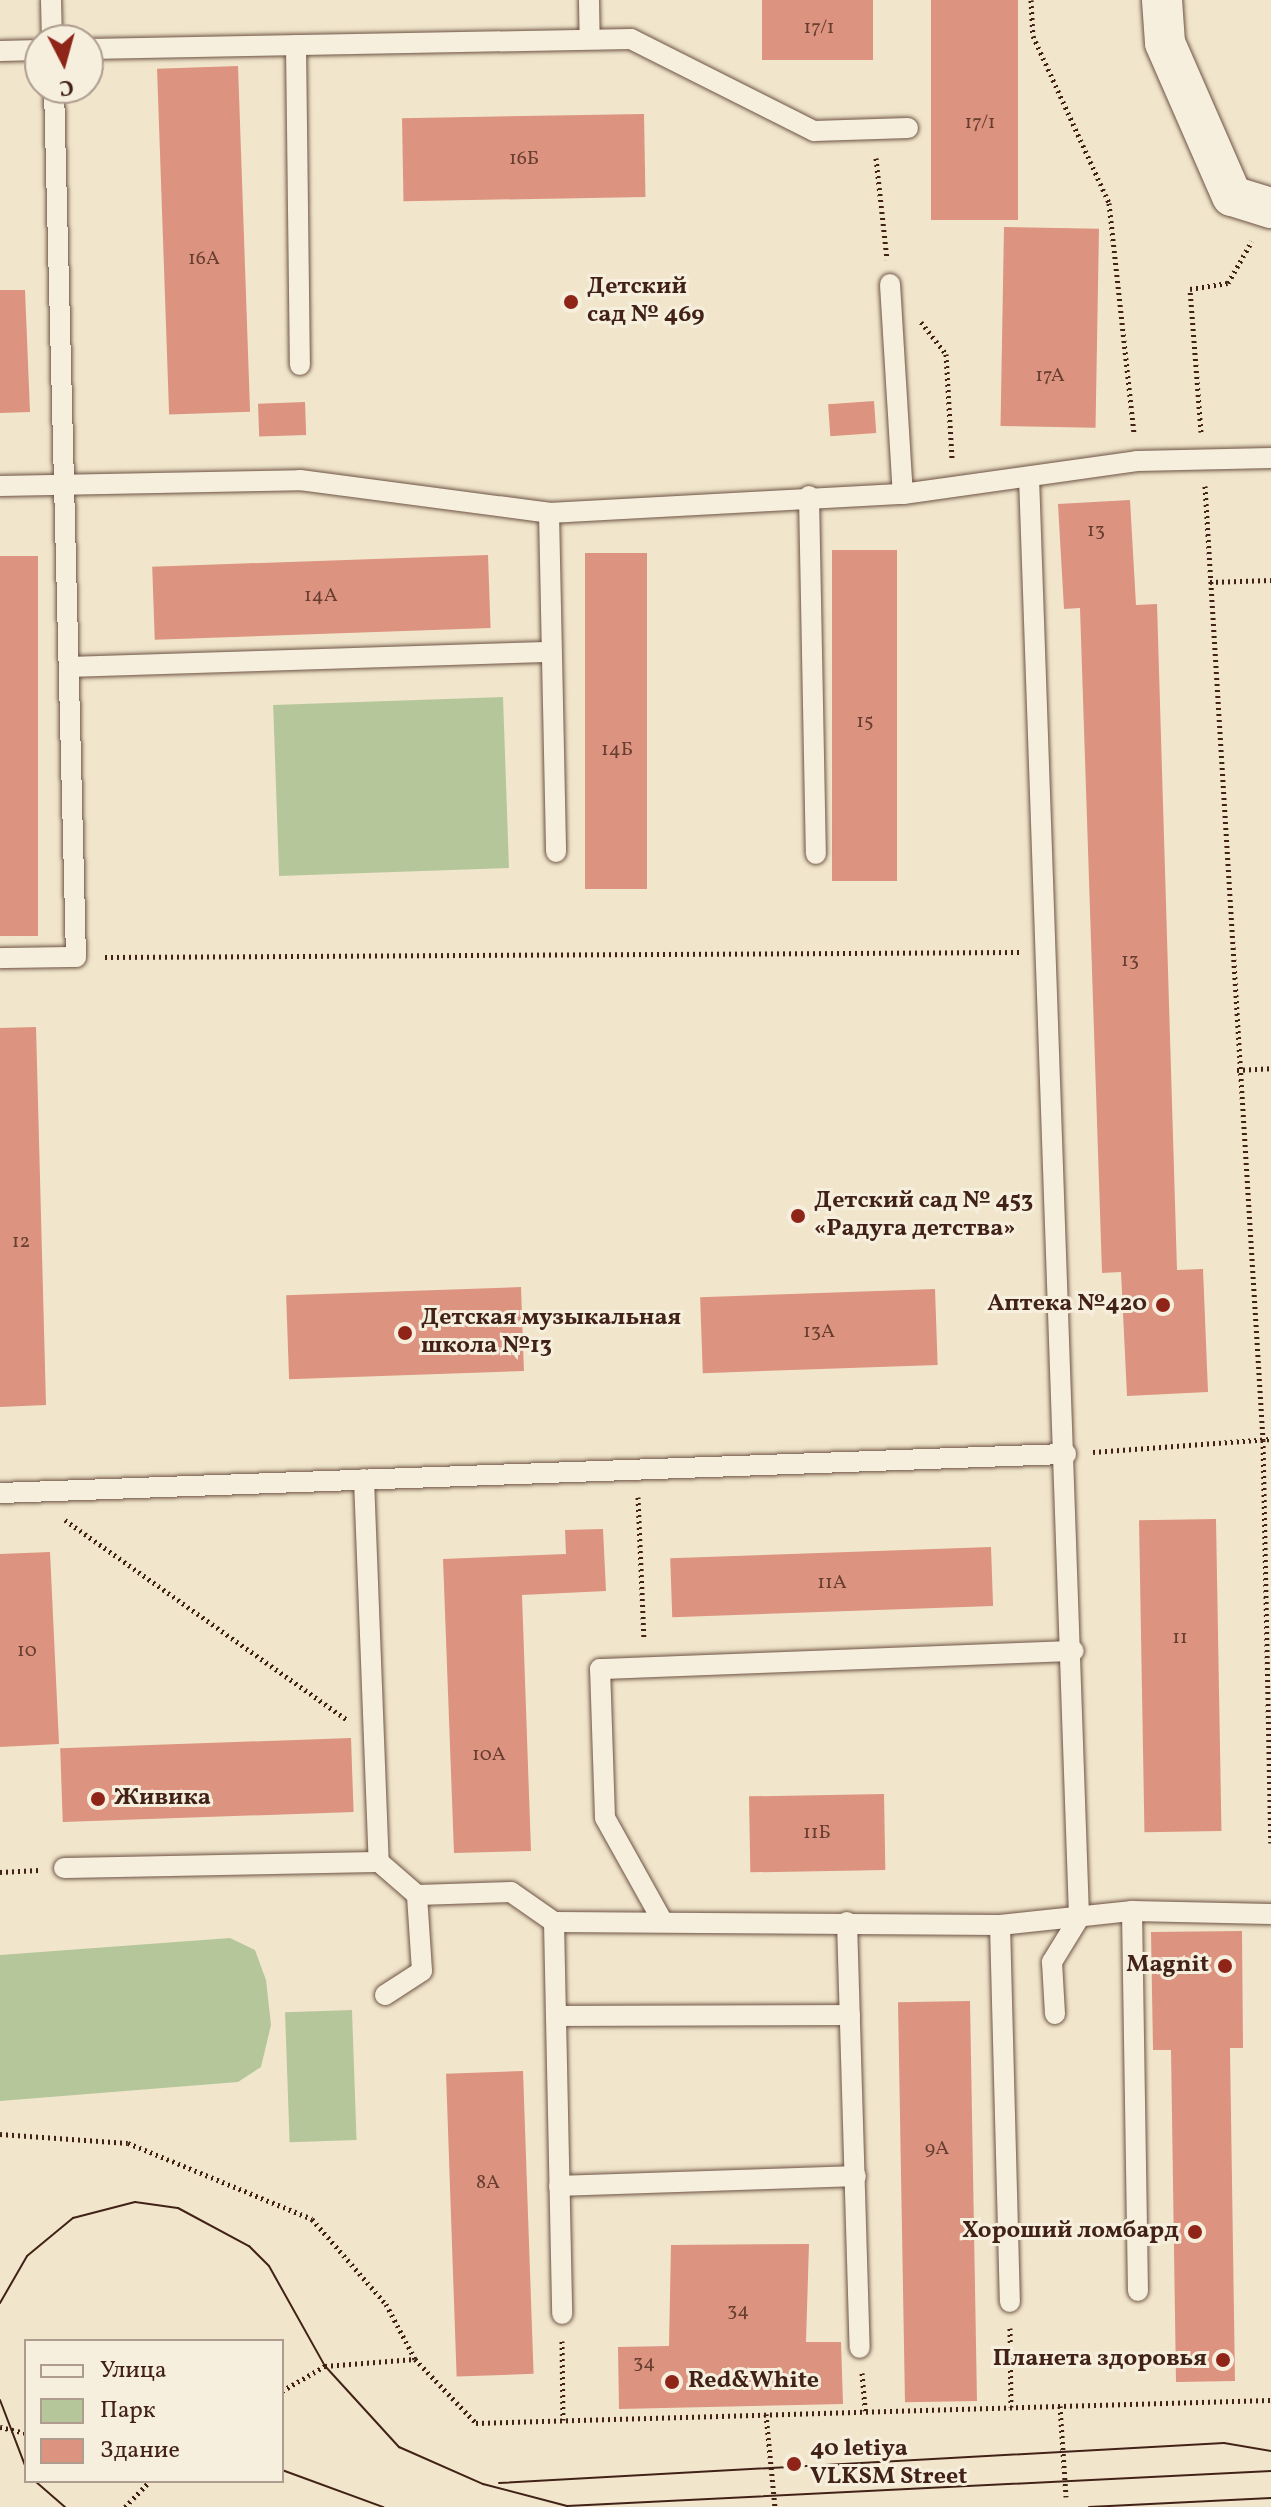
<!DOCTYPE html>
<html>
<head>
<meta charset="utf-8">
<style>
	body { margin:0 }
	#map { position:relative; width:1271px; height:2507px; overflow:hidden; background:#f1e6cc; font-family:Vollkorn,serif }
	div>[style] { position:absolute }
	.green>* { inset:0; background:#b6c69b; transform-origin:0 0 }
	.building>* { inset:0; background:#dc937f; transform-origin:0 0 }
	.path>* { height:5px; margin-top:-2.5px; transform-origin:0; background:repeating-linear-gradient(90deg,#422217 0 2px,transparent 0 6px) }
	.roads { filter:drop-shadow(0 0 2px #6e5344) drop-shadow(0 0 2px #6e5344) }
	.service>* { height:20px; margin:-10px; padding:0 10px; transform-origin:10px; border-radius:10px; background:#f6efde }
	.minor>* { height:40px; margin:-20px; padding:0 20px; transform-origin:20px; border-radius:20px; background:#f6efde }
	.tram>* { height:2px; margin:-1px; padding:0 1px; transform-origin:1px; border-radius:1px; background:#422217 }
	.dots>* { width:22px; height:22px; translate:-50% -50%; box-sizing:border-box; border:4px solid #f6efde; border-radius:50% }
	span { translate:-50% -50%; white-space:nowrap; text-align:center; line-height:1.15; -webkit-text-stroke:6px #f6efde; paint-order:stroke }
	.number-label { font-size:20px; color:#683e31 }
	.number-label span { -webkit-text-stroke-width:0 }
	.poi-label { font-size:24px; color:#422217; font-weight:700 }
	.left { translate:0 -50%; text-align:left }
	.right { translate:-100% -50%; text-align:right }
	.legend { position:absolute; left:24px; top:2339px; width:260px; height:144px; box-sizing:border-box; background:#f6efde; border:2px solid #ae9d8e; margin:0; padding:10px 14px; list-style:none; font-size:24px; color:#422217 }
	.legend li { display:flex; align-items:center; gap:16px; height:40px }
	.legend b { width:40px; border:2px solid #ae9d8e }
	.north { position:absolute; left:24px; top:24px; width:80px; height:80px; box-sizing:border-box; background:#f6efde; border:2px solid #ae9d8e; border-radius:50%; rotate:174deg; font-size:22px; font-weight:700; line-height:32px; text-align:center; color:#422217 }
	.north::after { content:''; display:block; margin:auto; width:28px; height:36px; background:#8f2418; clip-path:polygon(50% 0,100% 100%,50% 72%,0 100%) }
</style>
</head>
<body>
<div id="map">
	<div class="green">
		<div style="left:503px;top:697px;width:171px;height:230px;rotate:88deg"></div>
		<div style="clip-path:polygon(230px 1938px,255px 1950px,266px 1980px,271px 2025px,261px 2067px,238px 2082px,0 2101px,0 1955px)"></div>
		<div style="left:352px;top:2010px;width:130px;height:67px;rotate:88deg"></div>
	</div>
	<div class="building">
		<div style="left:762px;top:0;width:111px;height:60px"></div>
		<div style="left:931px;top:0;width:87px;height:220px"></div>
		<div style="left:238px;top:66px;width:346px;height:81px;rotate:88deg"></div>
		<div style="left:644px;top:114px;width:83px;height:242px;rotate:89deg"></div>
		<div style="left:1004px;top:227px;width:95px;height:199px;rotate:1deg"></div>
		<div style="clip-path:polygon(0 290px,25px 290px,30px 412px,0 413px)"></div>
		<div style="left:874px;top:401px;width:32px;height:46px;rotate:86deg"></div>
		<div style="left:305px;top:402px;width:33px;height:47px;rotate:88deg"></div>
		<div style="clip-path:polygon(1130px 500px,1136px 605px,1157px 604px,1177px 1270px,1203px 1269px,1208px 1392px,1127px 1396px,1121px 1272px,1102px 1273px,1080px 608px,1064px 609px,1058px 504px)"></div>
		<div style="left:832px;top:550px;width:65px;height:331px"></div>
		<div style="left:647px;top:553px;width:336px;height:62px;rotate:90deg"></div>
		<div style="left:488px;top:555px;width:73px;height:336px;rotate:88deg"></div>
		<div style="left:0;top:556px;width:38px;height:380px"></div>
		<div style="clip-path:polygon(36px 1027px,46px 1405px,0 1407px,0 1028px)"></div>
		<div style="left:521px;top:1287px;width:84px;height:235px;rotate:88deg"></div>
		<div style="left:935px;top:1289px;width:76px;height:235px;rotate:88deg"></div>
		<div style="left:1216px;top:1519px;width:312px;height:77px;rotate:89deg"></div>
		<div style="clip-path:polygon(603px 1529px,606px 1591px,522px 1595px,531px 1851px,454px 1853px,443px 1559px,566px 1554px,565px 1530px)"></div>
		<div style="left:991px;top:1547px;width:59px;height:321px;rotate:88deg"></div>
		<div style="clip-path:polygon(50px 1552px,59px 1744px,0 1747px,0 1554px)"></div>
		<div style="left:351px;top:1738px;width:74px;height:291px;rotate:88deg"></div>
		<div style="left:884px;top:1794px;width:76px;height:135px;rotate:89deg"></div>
		<div style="clip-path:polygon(1242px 1931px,1243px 2048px,1230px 2048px,1235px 2381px,1176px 2382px,1171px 2050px,1153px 2050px,1151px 1932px)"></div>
		<div style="left:970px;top:2001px;width:400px;height:72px;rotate:89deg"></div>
		<div style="left:523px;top:2071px;width:303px;height:77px;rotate:88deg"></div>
		<div style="clip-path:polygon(809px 2244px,806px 2342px,841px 2342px,843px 2404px,619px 2409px,618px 2347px,669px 2346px,671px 2245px)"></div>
	</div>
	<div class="path">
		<div style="left:1031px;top:0;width:36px;rotate:87deg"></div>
		<div style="left:1033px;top:36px;width:183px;rotate:65.5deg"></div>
		<div style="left:1109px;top:203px;width:230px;rotate:83.8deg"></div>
		<div style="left:876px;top:158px;width:102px;rotate:83.8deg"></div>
		<div style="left:921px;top:322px;width:41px;rotate:52deg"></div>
		<div style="left:946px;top:354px;width:105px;rotate:86.7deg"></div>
		<div style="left:1201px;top:432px;width:143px;rotate:-94.4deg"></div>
		<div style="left:1190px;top:289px;width:38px;rotate:-9deg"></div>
		<div style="left:1228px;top:283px;width:48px;rotate:-60.3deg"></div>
		<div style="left:1205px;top:486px;width:956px;rotate:86.52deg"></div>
		<div style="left:1263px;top:1440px;width:403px;rotate:88.9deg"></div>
		<div style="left:1210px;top:582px;width:61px;rotate:-1.9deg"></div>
		<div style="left:105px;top:957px;width:914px;rotate:-0.31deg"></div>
		<div style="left:1237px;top:1070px;width:34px;rotate:-3deg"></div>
		<div style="left:1093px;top:1452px;width:178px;rotate:-4.2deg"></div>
		<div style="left:638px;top:1497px;width:141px;rotate:87.6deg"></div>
		<div style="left:65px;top:1520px;width:346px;rotate:35.3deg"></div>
		<div style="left:0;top:1872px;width:39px;rotate:-3deg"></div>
		<div style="left:0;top:2134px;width:128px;rotate:4deg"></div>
		<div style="left:128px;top:2143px;width:199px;rotate:22.4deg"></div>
		<div style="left:312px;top:2219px;width:113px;rotate:49deg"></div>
		<div style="left:386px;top:2304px;width:62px;rotate:62.2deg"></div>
		<div style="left:415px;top:2359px;width:88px;rotate:46.4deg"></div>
		<div style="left:476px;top:2423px;width:795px;rotate:-1.66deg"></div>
		<div style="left:1010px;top:2328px;width:79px;rotate:89.3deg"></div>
		<div style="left:562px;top:2341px;width:79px;rotate:89.3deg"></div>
		<div style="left:862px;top:2373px;width:38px;rotate:85deg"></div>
		<div style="left:282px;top:2391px;width:50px;rotate:-30.2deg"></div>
		<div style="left:325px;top:2366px;width:90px;rotate:-4.4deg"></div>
		<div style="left:1060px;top:2406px;width:91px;rotate:86.2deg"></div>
		<div style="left:766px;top:2414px;width:93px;rotate:84.5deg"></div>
		<div style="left:0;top:2427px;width:27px;rotate:13deg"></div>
		<div style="left:125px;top:2507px;width:36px;rotate:-46deg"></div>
	</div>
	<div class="roads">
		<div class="service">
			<div style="left:51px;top:0;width:40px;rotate:88.6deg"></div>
			<div style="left:589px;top:0;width:39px;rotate:89deg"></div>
			<div style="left:296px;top:45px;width:320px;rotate:89.3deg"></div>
			<div style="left:88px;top:49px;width:543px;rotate:-1.06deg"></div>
			<div style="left:631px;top:39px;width:205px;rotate:26.7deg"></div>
			<div style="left:814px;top:131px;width:94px;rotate:-1.8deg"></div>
			<div style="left:0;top:51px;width:40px;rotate:-1.4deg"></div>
			<div style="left:890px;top:284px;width:210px;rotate:86.5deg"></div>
			<div style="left:1029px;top:477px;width:1442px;rotate:88.01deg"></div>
			<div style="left:1079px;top:1918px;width:52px;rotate:121.5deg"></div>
			<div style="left:1052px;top:1962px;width:52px;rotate:86.7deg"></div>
			<div style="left:0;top:486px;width:300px;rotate:-1.1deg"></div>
			<div style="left:300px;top:480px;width:251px;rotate:7.5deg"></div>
			<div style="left:549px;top:513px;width:355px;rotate:-3.1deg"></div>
			<div style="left:903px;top:494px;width:236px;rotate:-8deg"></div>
			<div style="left:1137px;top:461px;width:134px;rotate:-1.3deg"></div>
			<div style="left:809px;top:496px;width:358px;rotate:88.9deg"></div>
			<div style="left:549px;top:513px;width:339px;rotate:88.8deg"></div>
			<div style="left:70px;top:667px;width:481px;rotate:-1.8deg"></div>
			<div style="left:0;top:958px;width:76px;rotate:-0.8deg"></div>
			<div style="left:76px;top:957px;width:869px;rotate:-91.45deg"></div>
			<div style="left:364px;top:1479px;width:383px;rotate:87.8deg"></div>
			<div style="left:0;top:1493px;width:1067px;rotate:-2.1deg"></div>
			<div style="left:64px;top:1868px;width:315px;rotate:-1.1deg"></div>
			<div style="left:379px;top:1862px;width:50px;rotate:41deg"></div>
			<div style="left:417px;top:1895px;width:94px;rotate:-1.8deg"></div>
			<div style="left:511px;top:1892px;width:52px;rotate:34.9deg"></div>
			<div style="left:554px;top:1922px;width:446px;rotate:0.4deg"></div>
			<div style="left:1000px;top:1925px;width:133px;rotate:-6.1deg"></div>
			<div style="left:1132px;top:1911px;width:139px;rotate:1.2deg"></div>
			<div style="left:1132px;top:1911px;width:380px;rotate:89.1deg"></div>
			<div style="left:554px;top:1922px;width:392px;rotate:88.8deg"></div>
			<div style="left:663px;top:1922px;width:119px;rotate:-119.1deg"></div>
			<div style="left:605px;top:1818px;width:149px;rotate:-91.9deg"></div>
			<div style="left:600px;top:1669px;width:474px;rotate:-2.2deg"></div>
			<div style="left:847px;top:1922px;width:426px;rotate:88.3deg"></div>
			<div style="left:1000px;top:1925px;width:377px;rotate:88.5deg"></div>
			<div style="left:385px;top:1995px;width:44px;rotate:-33deg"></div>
			<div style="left:422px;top:1971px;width:76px;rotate:-93.8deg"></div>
			<div style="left:556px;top:2016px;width:294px;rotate:-0.2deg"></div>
			<div style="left:559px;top:2186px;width:297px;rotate:-1.9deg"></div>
		</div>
		<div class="minor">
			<div style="left:1162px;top:0;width:43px;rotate:86deg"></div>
			<div style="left:1165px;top:43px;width:167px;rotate:66.4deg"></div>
			<div style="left:1232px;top:196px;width:41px;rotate:17.1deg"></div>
		</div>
	</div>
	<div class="tram">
		<div style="left:0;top:2303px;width:54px;rotate:-60.1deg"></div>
		<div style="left:27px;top:2256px;width:60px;rotate:-39.6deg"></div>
		<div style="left:73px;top:2218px;width:64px;rotate:-14.5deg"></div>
		<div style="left:135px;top:2202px;width:43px;rotate:7.9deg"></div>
		<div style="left:178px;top:2208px;width:81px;rotate:28.2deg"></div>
		<div style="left:249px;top:2246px;width:28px;rotate:45deg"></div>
		<div style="left:269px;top:2266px;width:115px;rotate:60.8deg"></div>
		<div style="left:325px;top:2366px;width:110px;rotate:47.6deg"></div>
		<div style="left:399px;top:2447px;width:92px;rotate:23.8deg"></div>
		<div style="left:483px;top:2484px;width:87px;rotate:14.7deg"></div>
		<div style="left:567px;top:2506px;width:705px;rotate:-2.85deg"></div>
		<div style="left:0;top:2400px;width:73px;rotate:69.1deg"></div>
		<div style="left:282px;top:2470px;width:108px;rotate:20.1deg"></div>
		<div style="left:35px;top:2481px;width:40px;rotate:41deg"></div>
		<div style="left:499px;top:2483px;width:726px;rotate:-3.16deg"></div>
		<div style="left:1224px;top:2443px;width:48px;rotate:9.7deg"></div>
		<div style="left:1089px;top:2507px;width:182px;rotate:-2.8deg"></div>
	</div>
	<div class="dots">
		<div style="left:571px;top:302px;background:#8f2418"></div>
		<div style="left:798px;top:1216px;background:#8f2418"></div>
		<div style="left:1163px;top:1305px;background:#8f2418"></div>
		<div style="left:405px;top:1333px;background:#8f2418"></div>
		<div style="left:98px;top:1799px;background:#8f2418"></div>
		<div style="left:1225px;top:1966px;background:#8f2418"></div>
		<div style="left:1195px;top:2232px;background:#8f2418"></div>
		<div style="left:1223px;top:2360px;background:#8f2418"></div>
		<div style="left:672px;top:2382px;background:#8f2418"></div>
		<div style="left:794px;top:2464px;background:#8f2418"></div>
	</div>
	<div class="number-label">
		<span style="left:819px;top:28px">17/1</span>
		<span style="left:980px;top:123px">17/1</span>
		<span style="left:524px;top:159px">16Б</span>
		<span style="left:204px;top:259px">16А</span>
		<span style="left:1050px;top:376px">17А</span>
		<span style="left:1096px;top:531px">13</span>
		<span style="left:321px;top:596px">14А</span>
		<span style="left:865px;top:722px">15</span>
		<span style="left:617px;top:750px">14Б</span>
		<span style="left:1130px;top:961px">13</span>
		<span style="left:21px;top:1242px">12</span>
		<span style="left:819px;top:1332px">13А</span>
		<span style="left:832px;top:1583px">11А</span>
		<span style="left:1180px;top:1638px">11</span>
		<span style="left:27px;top:1651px">10</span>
		<span style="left:489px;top:1755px">10А</span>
		<span style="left:817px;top:1833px">11Б</span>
		<span style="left:937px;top:2149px">9А</span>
		<span style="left:488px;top:2183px">8А</span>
		<span style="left:738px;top:2311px">34</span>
		<span style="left:644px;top:2363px">34</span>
	</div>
	<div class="poi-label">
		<span class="left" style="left:587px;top:302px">Детский<br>сад № 469</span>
		<span class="left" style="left:814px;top:1216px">Детский сад № 453<br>«Радуга детства»</span>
		<span class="right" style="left:1147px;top:1305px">Аптека №420</span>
		<span class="left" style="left:421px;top:1333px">Детская музыкальная<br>школа №13</span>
		<span class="left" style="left:114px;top:1799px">Живика</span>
		<span class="right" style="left:1209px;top:1966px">Magnit</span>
		<span class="right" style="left:1179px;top:2232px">Хороший ломбард</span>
		<span class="right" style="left:1207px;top:2360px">Планета здоровья</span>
		<span class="left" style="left:688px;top:2382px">Red&amp;White</span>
		<span class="left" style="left:810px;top:2464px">40 letiya<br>VLKSM Street</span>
	</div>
	<ul class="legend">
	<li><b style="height:10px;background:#f6efde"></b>Улица</li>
	<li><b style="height:22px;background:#b6c69b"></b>Парк</li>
	<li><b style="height:22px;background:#dc937f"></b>Здание</li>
	</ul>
	<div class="north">С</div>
</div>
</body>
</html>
